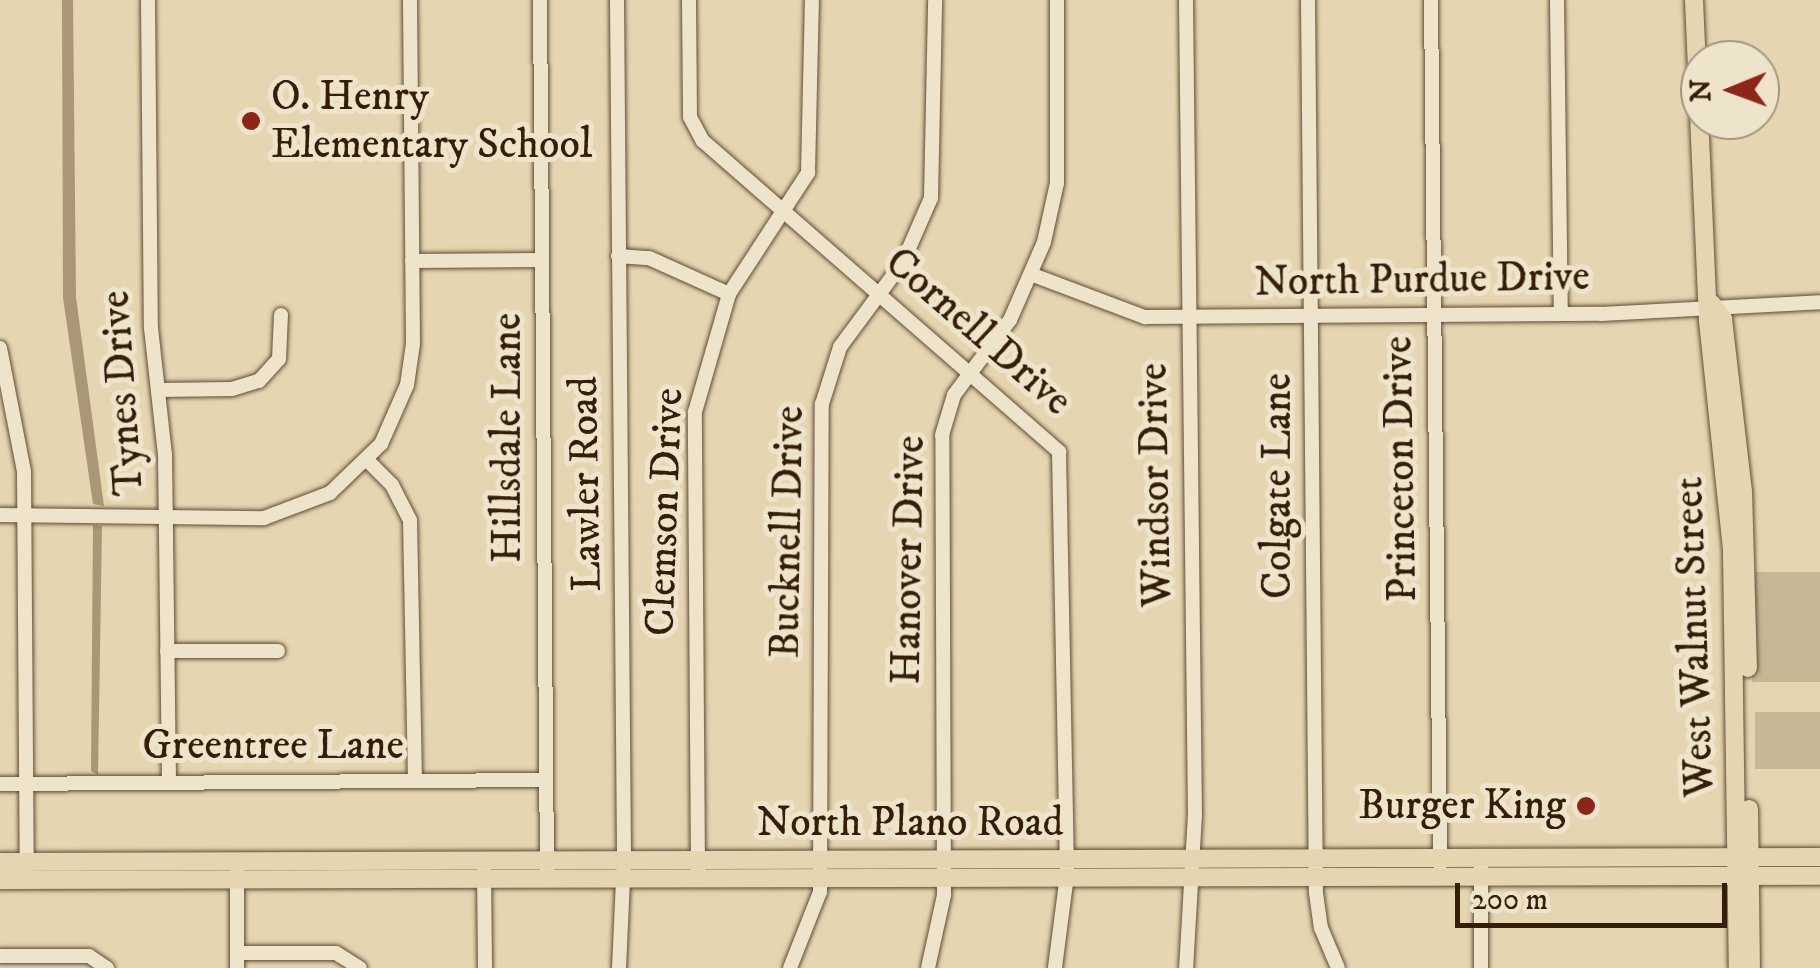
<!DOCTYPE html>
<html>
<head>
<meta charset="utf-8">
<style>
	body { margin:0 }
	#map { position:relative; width:1820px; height:968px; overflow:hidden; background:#e5d6b1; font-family:"IM FELL DW Pica",serif }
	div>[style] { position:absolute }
	.green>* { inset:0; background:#c7b795; transform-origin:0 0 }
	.water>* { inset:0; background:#a99778 }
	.roads { filter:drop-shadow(0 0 2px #604c34) drop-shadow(0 0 2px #604c34) }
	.minor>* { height:14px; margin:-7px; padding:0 7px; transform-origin:7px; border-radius:7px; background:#eee4cc }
	.major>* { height:18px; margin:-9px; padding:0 9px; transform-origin:9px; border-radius:9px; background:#e5d6b1 }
	.dots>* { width:28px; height:28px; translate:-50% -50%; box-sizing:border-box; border:5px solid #eee4cc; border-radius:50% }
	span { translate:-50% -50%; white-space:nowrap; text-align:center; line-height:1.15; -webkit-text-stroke:10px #eee4cc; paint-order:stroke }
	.poi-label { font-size:42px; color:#341e0a }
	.left { translate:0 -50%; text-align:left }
	.right { translate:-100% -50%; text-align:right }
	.street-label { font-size:42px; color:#341e0a }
	.north { position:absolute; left:1680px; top:40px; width:100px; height:100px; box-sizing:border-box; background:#eee4cc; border:2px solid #a4957e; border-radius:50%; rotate:269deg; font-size:28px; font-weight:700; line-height:40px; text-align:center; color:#341e0a }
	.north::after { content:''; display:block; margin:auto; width:35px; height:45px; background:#8f2418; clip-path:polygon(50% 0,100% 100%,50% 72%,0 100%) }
	.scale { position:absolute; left:1455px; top:883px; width:272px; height:45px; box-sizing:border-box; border:5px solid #341e0a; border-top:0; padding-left:12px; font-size:30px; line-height:35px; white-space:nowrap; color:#341e0a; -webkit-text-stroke:8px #eee4cc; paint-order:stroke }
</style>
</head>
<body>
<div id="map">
	<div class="green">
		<div style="left:1752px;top:572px;width:68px;height:110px"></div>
		<div style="left:1820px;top:712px;width:57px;height:65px;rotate:90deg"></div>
	</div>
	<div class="water">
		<div style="clip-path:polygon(62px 0,73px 0,76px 297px,104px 506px,93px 504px,63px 298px)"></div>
		<div style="clip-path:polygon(93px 525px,102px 526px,98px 775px,91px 771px)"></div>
	</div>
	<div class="roads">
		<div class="minor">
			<div style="left:148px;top:0;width:328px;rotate:89.5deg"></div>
			<div style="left:151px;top:328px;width:127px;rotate:83.7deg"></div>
			<div style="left:165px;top:454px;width:328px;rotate:89.3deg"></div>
			<div style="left:540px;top:0;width:876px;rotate:89.54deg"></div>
			<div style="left:617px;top:0;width:858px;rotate:89.53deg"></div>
			<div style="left:624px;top:858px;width:110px;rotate:92.6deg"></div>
			<div style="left:689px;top:0;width:117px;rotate:89.5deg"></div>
			<div style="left:690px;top:117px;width:27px;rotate:62deg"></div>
			<div style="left:703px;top:141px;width:473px;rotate:41.1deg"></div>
			<div style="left:1059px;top:452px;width:423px;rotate:88.9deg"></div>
			<div style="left:1067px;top:875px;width:94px;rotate:97.4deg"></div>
			<div style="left:1186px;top:0;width:814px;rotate:89.37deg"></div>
			<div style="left:1195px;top:814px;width:154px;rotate:93.3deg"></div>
			<div style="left:1308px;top:0;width:893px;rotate:89.49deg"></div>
			<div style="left:1316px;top:893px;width:35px;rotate:82deg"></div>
			<div style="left:1321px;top:928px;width:43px;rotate:67deg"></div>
			<div style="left:1431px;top:0;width:864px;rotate:89.4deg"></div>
			<div style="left:1557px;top:0;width:314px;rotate:89.3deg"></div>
			<div style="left:618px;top:256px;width:31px;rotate:4deg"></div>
			<div style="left:649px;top:258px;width:88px;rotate:24.2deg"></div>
			<div style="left:412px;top:261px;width:130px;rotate:-0.4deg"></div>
			<div style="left:1033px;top:275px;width:120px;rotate:20.6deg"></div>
			<div style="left:1145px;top:317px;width:456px;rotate:-0.4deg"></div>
			<div style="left:1601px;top:314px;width:219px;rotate:-3.1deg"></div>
			<div style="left:0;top:348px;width:126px;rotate:79deg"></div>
			<div style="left:24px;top:472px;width:397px;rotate:89.6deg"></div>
			<div style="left:158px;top:390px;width:74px;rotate:-0.8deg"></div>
			<div style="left:232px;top:389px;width:28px;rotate:-17deg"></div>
			<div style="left:259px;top:381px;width:30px;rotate:-48deg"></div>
			<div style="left:279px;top:359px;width:44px;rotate:-87.4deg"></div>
			<div style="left:367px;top:460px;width:35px;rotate:45deg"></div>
			<div style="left:392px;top:485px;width:39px;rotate:63deg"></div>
			<div style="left:410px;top:520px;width:261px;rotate:88.9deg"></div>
			<div style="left:0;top:515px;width:264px;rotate:0.7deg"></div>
			<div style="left:264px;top:518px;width:71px;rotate:-20.7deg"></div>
			<div style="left:330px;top:493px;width:71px;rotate:-43.9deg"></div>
			<div style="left:381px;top:444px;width:64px;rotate:-66.2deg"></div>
			<div style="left:407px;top:385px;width:41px;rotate:-81.7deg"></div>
			<div style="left:413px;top:344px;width:344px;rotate:-90.5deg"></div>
			<div style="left:167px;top:651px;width:111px"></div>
			<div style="left:0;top:784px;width:546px;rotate:-0.42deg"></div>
			<div style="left:1481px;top:858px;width:110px;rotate:90deg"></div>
			<div style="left:484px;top:870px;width:98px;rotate:89.4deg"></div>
			<div style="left:698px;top:870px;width:458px;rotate:-90.4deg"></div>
			<div style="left:695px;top:412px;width:123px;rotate:-73.9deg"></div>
			<div style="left:729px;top:294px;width:145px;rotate:-56.9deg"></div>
			<div style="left:808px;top:173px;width:173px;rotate:-88.7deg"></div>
			<div style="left:237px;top:872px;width:96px;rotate:90deg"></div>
			<div style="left:237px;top:953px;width:99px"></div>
			<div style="left:336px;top:953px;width:28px;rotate:32deg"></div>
			<div style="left:0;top:956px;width:89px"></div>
			<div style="left:89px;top:956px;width:22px;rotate:34deg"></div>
			<div style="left:790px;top:968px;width:82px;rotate:-68.5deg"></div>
			<div style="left:820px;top:892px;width:488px;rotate:-89.8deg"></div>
			<div style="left:822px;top:404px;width:60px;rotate:-72.5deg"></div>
			<div style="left:840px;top:347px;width:106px;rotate:-53.5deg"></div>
			<div style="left:903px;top:262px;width:70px;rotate:-66.4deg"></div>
			<div style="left:931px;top:198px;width:198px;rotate:-88.8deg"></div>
			<div style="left:928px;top:968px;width:75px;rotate:-77.6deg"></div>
			<div style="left:944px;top:895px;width:460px;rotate:-90.2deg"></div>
			<div style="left:942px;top:435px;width:42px;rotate:-73.3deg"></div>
			<div style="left:954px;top:395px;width:94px;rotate:-53.3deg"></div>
			<div style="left:1010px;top:320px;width:85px;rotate:-66.4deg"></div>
			<div style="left:1044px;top:242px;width:60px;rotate:-77.6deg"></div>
			<div style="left:1057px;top:183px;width:183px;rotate:-90deg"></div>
		</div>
		<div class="major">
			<div style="left:1694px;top:0;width:321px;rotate:87.5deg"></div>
			<div style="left:1708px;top:321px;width:231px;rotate:84deg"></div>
			<div style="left:1732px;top:551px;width:417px;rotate:89.2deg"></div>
			<div style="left:1712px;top:304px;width:19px;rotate:54deg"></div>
			<div style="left:1723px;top:319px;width:173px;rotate:83.4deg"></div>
			<div style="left:1743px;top:491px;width:177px;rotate:88.4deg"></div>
			<div style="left:1749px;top:809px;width:159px;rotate:89.3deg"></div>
			<div style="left:0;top:862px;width:1820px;rotate:-0.16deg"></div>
			<div style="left:0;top:880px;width:1820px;rotate:-0.13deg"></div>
		</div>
	</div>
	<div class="dots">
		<div style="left:251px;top:121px;background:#8f2418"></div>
		<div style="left:1586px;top:806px;background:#8f2418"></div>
	</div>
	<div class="poi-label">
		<span class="left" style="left:271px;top:121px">O. Henry<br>Elementary School</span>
		<span class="right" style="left:1566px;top:806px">Burger King</span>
	</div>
	<div class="street-label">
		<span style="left:1422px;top:280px;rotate:-1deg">North Purdue Drive</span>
		<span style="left:978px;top:332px;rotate:41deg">Cornell Drive</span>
		<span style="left:123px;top:393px;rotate:-94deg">Tynes Drive</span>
		<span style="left:508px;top:438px;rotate:-90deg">Hillsdale Lane</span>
		<span style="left:1401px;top:469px;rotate:-91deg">Princeton Drive</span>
		<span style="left:586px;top:484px;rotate:-91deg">Lawler Road</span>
		<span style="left:1156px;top:485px;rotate:-91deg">Windsor Drive</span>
		<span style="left:1278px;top:486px;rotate:-90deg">Colgate Lane</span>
		<span style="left:665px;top:512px;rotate:-88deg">Clemson Drive</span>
		<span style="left:788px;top:532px;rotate:-89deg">Bucknell Drive</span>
		<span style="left:909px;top:560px;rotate:-89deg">Hanover Drive</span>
		<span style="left:1695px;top:637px;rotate:-92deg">West Walnut Street</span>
		<span style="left:273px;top:746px">Greentree Lane</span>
		<span style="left:910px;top:823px">North Plano Road</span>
	</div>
	<div class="north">N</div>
	<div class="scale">200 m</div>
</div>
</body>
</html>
